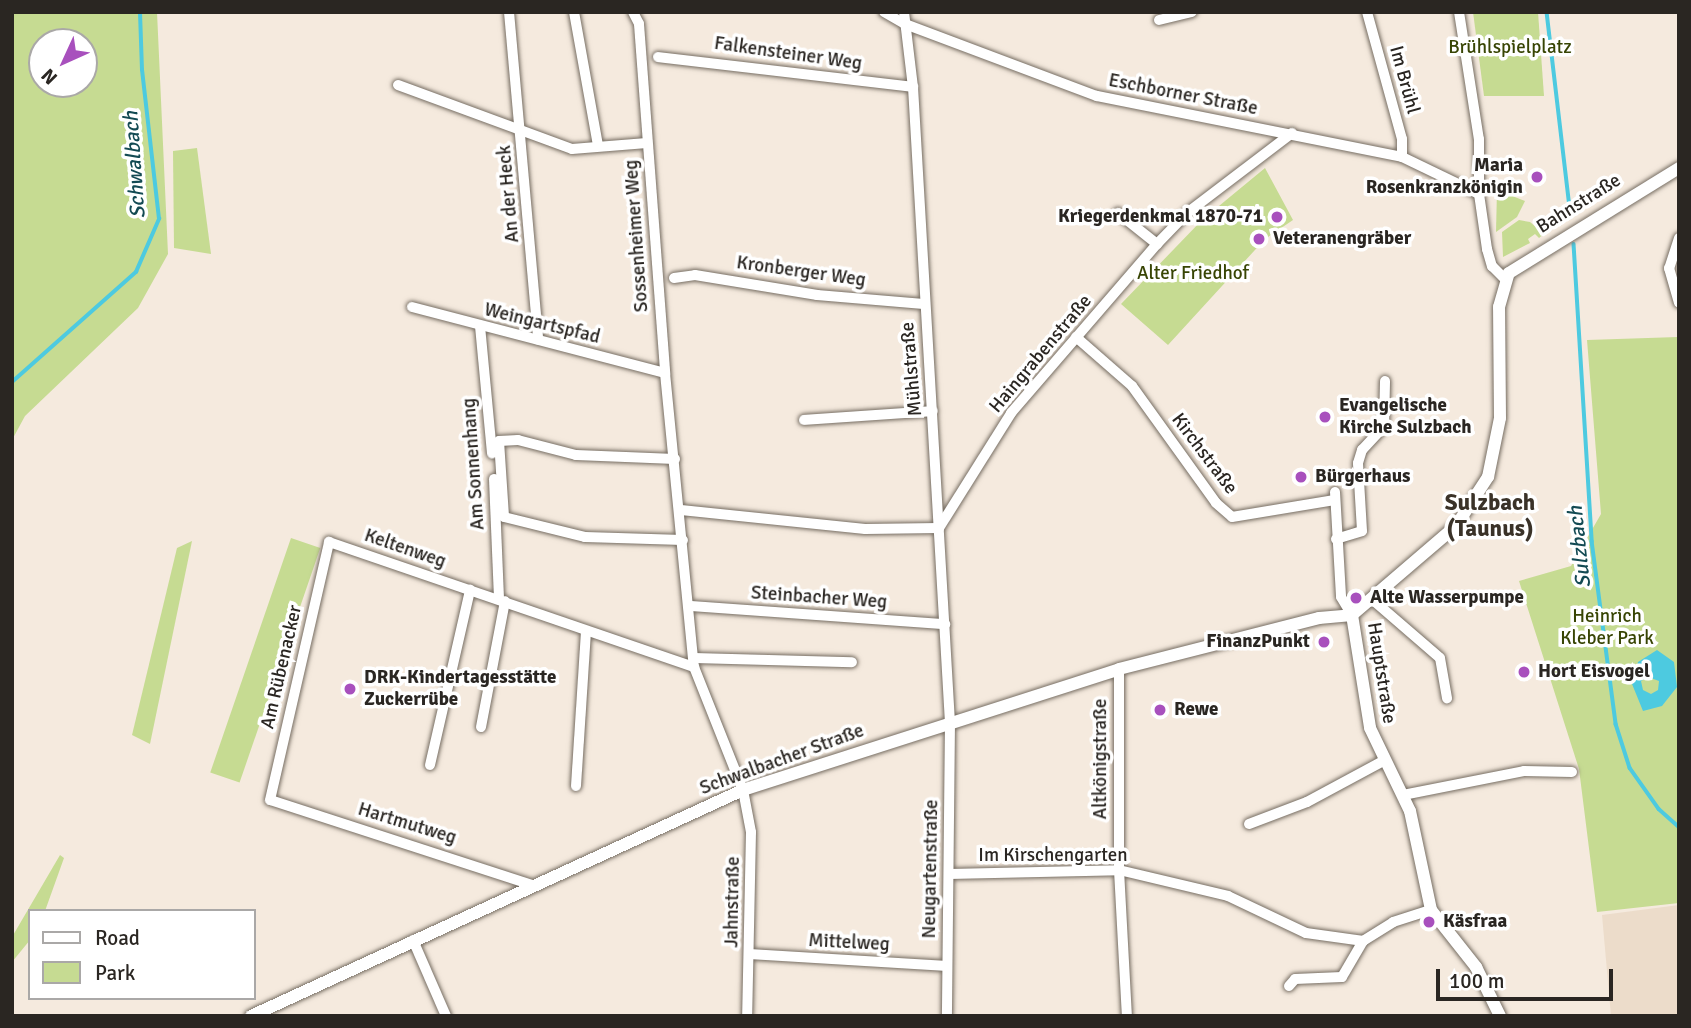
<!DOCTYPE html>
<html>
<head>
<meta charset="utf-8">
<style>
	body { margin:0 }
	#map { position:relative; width:1691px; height:1028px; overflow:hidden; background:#f5eade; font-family:Signika,sans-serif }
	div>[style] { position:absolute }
	.built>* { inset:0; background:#ecdcca }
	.green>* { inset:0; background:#c6db92; transform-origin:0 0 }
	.water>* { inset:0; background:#4dcae0 }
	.stream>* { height:3.5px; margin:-1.75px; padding:0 1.75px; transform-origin:1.75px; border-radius:1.75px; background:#4dcae0 }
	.roads { filter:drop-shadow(0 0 2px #766d62) drop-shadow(0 0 2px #766d62) }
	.minor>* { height:10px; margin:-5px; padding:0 5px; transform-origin:5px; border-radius:5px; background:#fff }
	.tertiary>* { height:12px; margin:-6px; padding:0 6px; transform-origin:6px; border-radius:6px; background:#fff }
	.dots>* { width:19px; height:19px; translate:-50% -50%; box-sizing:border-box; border:4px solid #fff; border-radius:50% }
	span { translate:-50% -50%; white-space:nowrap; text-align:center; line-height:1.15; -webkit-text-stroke:7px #fff; paint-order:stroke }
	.park-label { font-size:19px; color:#384504 }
	.street-label { font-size:19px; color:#2a2622 }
	.poi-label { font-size:19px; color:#2a2622; font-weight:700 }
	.right { translate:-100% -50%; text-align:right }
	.left { translate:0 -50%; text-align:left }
	.water-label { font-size:21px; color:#134a53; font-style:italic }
	.quarter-label { font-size:23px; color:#3a3228; font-weight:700 }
	.frame { position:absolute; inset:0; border:14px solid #2a2622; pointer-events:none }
	.legend { position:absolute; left:28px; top:909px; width:228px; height:91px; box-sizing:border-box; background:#fff; border:2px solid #aaa8a7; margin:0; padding:9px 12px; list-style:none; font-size:21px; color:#2a2622 }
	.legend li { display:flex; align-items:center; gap:14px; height:35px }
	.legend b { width:35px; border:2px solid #aaa8a7 }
	.north { position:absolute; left:28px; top:28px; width:70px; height:70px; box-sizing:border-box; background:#fff; border:2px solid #aaa8a7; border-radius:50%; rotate:225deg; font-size:19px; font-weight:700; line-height:28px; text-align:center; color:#2a2622 }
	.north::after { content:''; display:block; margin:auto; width:24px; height:32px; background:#a850bd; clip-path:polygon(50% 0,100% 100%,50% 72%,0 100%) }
	.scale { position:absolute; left:1436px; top:969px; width:177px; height:32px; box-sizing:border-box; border:4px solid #2a2622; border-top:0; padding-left:9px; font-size:21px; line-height:24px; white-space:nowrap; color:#2a2622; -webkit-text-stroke:5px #fff; paint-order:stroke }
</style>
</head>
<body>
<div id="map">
	<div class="built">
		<div style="clip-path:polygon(1679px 905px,1679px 1016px,1611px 1016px,1602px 915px)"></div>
	</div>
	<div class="green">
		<div style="clip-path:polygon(evenodd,12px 12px,157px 12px,168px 254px,138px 308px,25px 416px,12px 440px,12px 12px,42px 42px,84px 42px,84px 84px,42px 84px,42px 42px)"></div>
		<div style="clip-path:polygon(1473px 12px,1538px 12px,1544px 96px,1484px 96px)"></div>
		<div style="clip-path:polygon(197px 148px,211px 254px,174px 248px,173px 151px)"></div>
		<div style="clip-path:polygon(1265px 168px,1293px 220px,1265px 239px,1168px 345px,1121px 304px,1202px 220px)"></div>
		<div style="clip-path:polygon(1497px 190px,1525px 201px,1517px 217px,1496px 232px)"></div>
		<div style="clip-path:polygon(1519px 220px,1530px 222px,1544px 234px,1539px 238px,1535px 234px,1528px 239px,1530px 243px,1503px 257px,1502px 232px)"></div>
		<div style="clip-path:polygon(1678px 337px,1679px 903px,1597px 912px,1579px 769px,1519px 581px,1571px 566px,1601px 514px,1587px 340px)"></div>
		<div style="left:291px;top:538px;width:31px;height:248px;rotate:19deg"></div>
		<div style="clip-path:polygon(192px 541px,150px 744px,132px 735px,177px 548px)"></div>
		<div style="clip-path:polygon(60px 855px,64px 858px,45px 911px,30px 911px,30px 940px,12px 962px,12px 937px)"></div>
	</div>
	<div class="water">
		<div style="clip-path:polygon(evenodd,1657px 650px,1674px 662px,1677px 687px,1662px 706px,1643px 711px,1632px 684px,1638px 662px,1657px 650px,1648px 677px,1659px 681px,1658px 690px,1651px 694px,1643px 690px,1641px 681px,1648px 677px)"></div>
	</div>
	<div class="stream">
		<div style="left:1547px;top:12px;width:206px;rotate:83.3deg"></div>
		<div style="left:1574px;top:244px;width:298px;rotate:86.5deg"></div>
		<div style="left:1592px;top:541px;width:185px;rotate:82.5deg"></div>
		<div style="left:1616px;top:724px;width:46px;rotate:72.3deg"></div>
		<div style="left:1630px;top:768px;width:50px;rotate:54.7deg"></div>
		<div style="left:1659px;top:809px;width:27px;rotate:42deg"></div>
		<div style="left:12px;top:382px;width:166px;rotate:-41.6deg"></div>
		<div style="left:136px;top:272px;width:58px;rotate:-66.5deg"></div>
		<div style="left:159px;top:219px;width:150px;rotate:-96.5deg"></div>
		<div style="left:142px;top:70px;width:58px;rotate:-92deg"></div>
	</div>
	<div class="roads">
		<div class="minor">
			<div style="left:509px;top:12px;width:329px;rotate:84.9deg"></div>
			<div style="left:574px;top:12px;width:136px;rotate:79.8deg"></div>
			<div style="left:633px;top:12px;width:13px;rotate:63deg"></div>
			<div style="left:639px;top:24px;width:350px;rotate:85.7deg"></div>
			<div style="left:665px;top:373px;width:295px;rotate:84.4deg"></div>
			<div style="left:694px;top:667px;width:132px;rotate:68.3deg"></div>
			<div style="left:743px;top:790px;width:43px;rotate:79.2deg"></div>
			<div style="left:751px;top:832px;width:184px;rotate:91.2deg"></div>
			<div style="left:884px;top:12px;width:24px;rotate:30deg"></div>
			<div style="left:905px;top:24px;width:205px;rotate:20.6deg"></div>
			<div style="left:1097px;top:96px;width:311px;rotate:11.3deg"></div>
			<div style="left:1402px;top:157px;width:85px;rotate:25.7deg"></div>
			<div style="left:904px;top:12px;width:76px;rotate:83.2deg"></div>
			<div style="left:913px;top:87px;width:636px;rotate:86.67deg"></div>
			<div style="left:950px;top:722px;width:294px;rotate:90.6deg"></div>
			<div style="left:1367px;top:12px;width:132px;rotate:74.6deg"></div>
			<div style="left:1402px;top:139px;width:18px;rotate:90deg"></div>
			<div style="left:1459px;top:12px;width:129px;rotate:81.1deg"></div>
			<div style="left:1479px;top:139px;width:55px;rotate:90deg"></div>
			<div style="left:1479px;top:194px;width:56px;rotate:81.7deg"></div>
			<div style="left:1487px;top:249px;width:18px;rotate:74deg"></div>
			<div style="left:1492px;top:266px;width:18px;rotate:45deg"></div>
			<div style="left:1159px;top:20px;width:34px;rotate:-14deg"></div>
			<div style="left:658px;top:57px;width:257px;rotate:6.7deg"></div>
			<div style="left:398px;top:85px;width:185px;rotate:20.2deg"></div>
			<div style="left:572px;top:149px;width:75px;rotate:-4.6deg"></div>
			<div style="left:1118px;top:213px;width:50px;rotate:38.5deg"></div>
			<div style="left:1679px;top:238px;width:32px;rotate:108deg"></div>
			<div style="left:1669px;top:268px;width:36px;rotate:74deg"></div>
			<div style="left:674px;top:278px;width:21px;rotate:-8deg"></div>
			<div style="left:695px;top:275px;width:124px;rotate:9.3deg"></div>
			<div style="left:817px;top:295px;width:107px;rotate:4.8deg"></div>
			<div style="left:412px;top:307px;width:261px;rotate:14.6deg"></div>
			<div style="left:480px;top:326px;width:128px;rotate:84.6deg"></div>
			<div style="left:1076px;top:337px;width:74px;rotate:41.2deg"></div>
			<div style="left:1132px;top:386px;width:144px;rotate:54.3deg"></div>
			<div style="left:1216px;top:503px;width:21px;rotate:41deg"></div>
			<div style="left:1232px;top:517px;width:104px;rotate:-9.4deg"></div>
			<div style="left:804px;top:420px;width:129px;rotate:-4deg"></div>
			<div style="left:675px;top:459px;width:99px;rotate:-177.7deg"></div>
			<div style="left:576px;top:455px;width:60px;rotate:-165.5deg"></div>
			<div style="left:518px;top:440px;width:19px;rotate:177deg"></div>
			<div style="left:499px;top:441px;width:76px;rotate:86.2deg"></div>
			<div style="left:504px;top:517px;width:83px;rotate:13.9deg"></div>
			<div style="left:585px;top:537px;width:98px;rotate:1.8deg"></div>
			<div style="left:494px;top:479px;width:120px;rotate:87.6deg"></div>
			<div style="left:1335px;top:492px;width:105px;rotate:86.7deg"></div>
			<div style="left:1341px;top:597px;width:21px;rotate:59deg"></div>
			<div style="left:681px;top:510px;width:185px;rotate:5.9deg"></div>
			<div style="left:865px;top:529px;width:74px;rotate:-0.8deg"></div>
			<div style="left:939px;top:528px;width:136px;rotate:-57.9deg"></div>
			<div style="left:1011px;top:413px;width:223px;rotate:-49.2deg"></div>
			<div style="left:1157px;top:244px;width:43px;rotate:-45.9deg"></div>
			<div style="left:1187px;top:213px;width:132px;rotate:-37.3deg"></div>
			<div style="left:1336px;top:539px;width:27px;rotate:-17deg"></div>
			<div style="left:1362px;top:531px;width:68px;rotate:-93.4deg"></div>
			<div style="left:1358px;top:463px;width:14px;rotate:-73deg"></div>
			<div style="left:1362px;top:450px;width:33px;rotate:-47deg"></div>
			<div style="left:1384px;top:426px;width:45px;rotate:-88.7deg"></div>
			<div style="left:1374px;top:601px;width:87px;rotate:40.8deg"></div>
			<div style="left:1440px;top:658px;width:41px;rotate:80.1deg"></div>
			<div style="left:691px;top:606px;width:255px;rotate:4.1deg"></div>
			<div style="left:694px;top:658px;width:158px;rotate:1.5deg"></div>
			<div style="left:1119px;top:669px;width:201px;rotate:90deg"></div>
			<div style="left:1119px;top:870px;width:146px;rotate:86.9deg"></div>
			<div style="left:481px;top:727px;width:128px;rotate:-79.2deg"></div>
			<div style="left:430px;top:765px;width:180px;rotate:-77.1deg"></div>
			<div style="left:576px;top:786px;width:154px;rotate:-86.3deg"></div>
			<div style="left:1403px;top:795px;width:123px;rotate:-11.2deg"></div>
			<div style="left:1524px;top:771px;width:48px;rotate:1.2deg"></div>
			<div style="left:1249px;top:824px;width:62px;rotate:-20.8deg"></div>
			<div style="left:1307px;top:802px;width:86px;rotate:-28.3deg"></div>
			<div style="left:949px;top:874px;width:170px;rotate:-1.3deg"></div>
			<div style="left:1119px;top:870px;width:112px;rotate:13.4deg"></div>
			<div style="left:1228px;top:896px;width:86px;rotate:25.4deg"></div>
			<div style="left:1306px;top:933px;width:58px;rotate:8deg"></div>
			<div style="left:1363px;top:941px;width:36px;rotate:-32deg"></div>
			<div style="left:1393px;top:922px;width:40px;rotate:-18deg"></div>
			<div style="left:532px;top:885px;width:275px;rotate:-162deg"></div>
			<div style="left:270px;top:800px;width:265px;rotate:-77.1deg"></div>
			<div style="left:329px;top:542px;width:386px;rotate:18.9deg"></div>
			<div style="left:413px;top:940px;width:83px;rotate:66.5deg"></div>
			<div style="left:750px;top:954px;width:197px;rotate:3.5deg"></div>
			<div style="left:1289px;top:986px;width:9px;rotate:-49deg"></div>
			<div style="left:1295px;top:979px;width:47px;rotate:-2.4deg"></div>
			<div style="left:1342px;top:977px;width:42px;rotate:-59.7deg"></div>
		</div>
		<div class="tertiary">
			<div style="left:1352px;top:615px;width:114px;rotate:80.9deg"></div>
			<div style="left:1370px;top:728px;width:92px;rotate:64.3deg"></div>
			<div style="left:1410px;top:811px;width:101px;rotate:78deg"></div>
			<div style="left:1431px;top:910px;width:73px;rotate:51.7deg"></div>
			<div style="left:1476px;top:967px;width:55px;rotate:63.9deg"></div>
			<div style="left:251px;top:1016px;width:541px;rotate:-24.67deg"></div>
			<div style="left:743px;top:790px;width:395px;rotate:-17.8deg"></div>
			<div style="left:1119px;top:669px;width:206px;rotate:-14.3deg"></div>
			<div style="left:1319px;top:618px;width:33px;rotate:-5deg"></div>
			<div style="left:1352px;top:615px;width:137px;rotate:-40.6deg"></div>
			<div style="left:1456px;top:526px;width:59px;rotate:-56.9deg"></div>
			<div style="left:1488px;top:477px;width:60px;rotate:-78.5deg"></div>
			<div style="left:1500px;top:418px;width:111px;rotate:-90.5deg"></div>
			<div style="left:1499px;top:307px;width:35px;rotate:-74deg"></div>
			<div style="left:1509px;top:273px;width:200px;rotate:-31.7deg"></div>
		</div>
	</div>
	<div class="dots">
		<div style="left:1537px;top:177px;background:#a850bd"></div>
		<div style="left:1277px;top:217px;background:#a850bd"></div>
		<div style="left:1259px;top:239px;background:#a850bd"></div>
		<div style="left:1325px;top:417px;background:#a850bd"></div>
		<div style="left:1301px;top:477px;background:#a850bd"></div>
		<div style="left:1356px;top:598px;background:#a850bd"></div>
		<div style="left:1324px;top:642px;background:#a850bd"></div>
		<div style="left:1524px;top:672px;background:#a850bd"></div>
		<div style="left:350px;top:689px;background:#a850bd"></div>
		<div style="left:1160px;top:710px;background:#a850bd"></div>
		<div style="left:1429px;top:922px;background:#a850bd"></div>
	</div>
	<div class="park-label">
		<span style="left:1510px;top:48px">Brühlspielplatz</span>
		<span style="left:1193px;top:274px">Alter Friedhof</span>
		<span style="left:1607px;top:628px">Heinrich<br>Kleber Park</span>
	</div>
	<div class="street-label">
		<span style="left:788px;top:54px;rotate:8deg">Falkensteiner Weg</span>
		<span style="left:1404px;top:80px;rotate:75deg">Im Brühl</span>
		<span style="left:1183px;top:95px;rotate:11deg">Eschborner Straße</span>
		<span style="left:509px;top:194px;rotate:-95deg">An der Heck</span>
		<span style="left:1579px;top:204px;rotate:-32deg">Bahnstraße</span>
		<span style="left:637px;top:236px;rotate:-94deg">Sossenheimer Weg</span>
		<span style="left:801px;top:272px;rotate:8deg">Kronberger Weg</span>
		<span style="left:542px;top:324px;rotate:14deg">Weingartspfad</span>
		<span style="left:1041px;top:354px;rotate:-50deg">Haingrabenstraße</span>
		<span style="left:912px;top:369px;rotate:-95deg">Mühlstraße</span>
		<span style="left:1204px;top:454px;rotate:53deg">Kirchstraße</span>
		<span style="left:474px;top:464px;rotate:-94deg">Am Sonnenhang</span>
		<span style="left:405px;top:549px;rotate:19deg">Keltenweg</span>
		<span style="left:819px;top:598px;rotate:4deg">Steinbacher Weg</span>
		<span style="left:282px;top:667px;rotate:-77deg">Am Rübenacker</span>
		<span style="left:1381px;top:673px;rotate:81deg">Hauptstraße</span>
		<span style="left:1101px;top:759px;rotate:-90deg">Altkönigstraße</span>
		<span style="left:782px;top:760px;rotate:-20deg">Schwalbacher Straße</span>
		<span style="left:407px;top:824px;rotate:17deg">Hartmutweg</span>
		<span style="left:1053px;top:856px">Im Kirschengarten</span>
		<span style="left:931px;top:869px;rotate:-89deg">Neugartenstraße</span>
		<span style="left:733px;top:902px;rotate:-89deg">Jahnstraße</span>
		<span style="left:849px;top:943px;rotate:3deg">Mittelweg</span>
	</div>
	<div class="poi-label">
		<span class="right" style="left:1523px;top:177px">Maria<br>Rosenkranzkönigin</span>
		<span class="right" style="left:1263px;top:217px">Kriegerdenkmal 1870-71</span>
		<span class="left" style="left:1273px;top:239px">Veteranengräber</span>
		<span class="left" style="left:1339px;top:417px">Evangelische<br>Kirche Sulzbach</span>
		<span class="left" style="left:1315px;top:477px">Bürgerhaus</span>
		<span class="left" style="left:1370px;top:598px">Alte Wasserpumpe</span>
		<span class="right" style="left:1310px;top:642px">FinanzPunkt</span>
		<span class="left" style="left:1538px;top:672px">Hort Eisvogel</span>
		<span class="left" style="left:364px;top:689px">DRK-Kindertagesstätte<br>Zuckerrübe</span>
		<span class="left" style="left:1174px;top:710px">Rewe</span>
		<span class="left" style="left:1443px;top:922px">Käsfraa</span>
	</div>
	<div class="water-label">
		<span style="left:134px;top:165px;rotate:-94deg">Schwalbach</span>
		<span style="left:1579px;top:547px;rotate:-96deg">Sulzbach</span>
	</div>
	<div class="quarter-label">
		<span style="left:1490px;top:516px">Sulzbach<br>(Taunus)</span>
	</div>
	<div class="frame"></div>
	<ul class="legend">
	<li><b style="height:9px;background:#fff"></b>Road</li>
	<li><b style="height:19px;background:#c6db92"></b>Park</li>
	</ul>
	<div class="north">N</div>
	<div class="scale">100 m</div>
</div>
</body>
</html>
